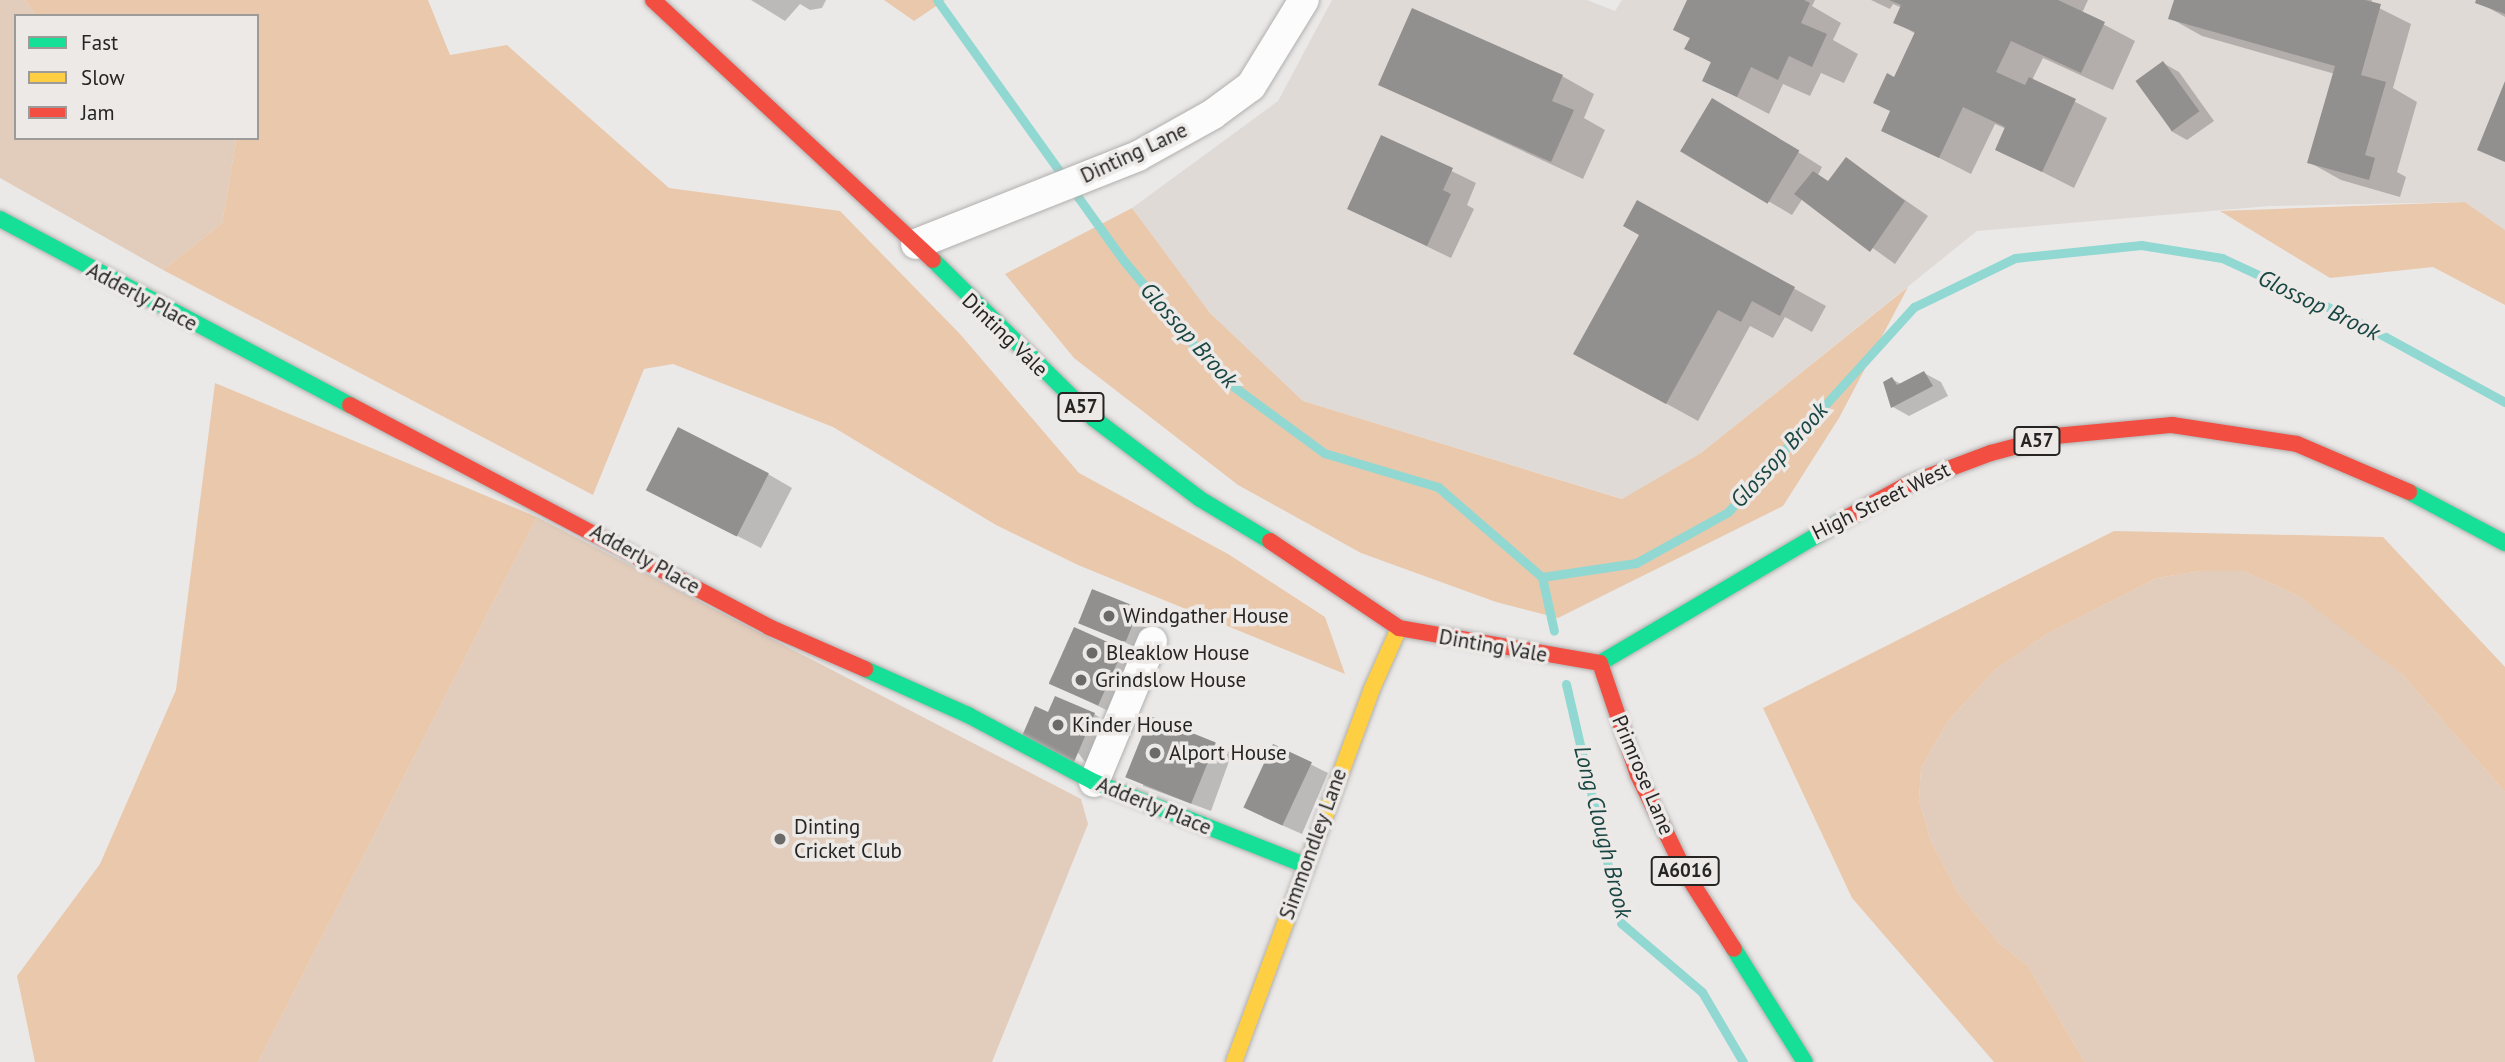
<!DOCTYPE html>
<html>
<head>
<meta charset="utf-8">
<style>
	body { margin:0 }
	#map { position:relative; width:2505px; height:1062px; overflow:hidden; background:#ebe9e8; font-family:"PT Sans",sans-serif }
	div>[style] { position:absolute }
	.built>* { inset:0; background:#e0dad7 }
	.green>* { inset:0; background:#e2ccbb }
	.forest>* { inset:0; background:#e9c8ac }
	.shadow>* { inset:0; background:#0003; transform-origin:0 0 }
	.stream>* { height:9px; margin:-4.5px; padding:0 4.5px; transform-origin:4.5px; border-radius:4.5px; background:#91d8d2 }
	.building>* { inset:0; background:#92908f; transform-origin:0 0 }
	.roads { filter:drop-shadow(0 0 2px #b0afae) drop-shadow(0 0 2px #b0afae) }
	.street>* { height:30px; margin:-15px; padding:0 15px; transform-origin:15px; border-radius:15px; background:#fcfcfc }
	.fast>* { height:16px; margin:-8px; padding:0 8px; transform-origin:8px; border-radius:8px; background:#16e098 }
	.slow>* { height:16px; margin:-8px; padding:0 8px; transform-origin:8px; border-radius:8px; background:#ffcf43 }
	.jam>* { height:16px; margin:-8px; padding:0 8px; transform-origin:8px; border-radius:8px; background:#f24e42 }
	.dots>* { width:19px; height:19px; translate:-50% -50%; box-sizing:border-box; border:4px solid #ece9e7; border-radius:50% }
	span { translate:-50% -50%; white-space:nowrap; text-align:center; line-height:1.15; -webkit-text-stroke:7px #ece9e7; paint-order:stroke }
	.shield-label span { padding:2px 5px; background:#ece9e7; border:2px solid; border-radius:5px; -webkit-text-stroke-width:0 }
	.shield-label { font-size:19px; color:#262524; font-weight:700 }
	.street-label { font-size:21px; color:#262524 }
	.poi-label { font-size:21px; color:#262524 }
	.left { translate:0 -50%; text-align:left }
	.water-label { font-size:23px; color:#184643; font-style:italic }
	.legend { position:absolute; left:14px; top:14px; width:245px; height:126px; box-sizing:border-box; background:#ece9e7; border:2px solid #9d9b99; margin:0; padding:9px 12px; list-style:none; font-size:21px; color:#262524 }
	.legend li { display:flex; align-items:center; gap:14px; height:35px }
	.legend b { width:35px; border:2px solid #9d9b99 }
</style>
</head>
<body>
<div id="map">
	<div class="built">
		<div style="clip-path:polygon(1332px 0,1587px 0,1615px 11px,1622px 0,2505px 0,2505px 230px,2465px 202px,2270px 206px,1977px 231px,1701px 453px,1623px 499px,1303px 401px,1210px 313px,1132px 208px,1278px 101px)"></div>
	</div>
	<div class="green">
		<div style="clip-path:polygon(0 0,25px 0,36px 16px,16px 16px,16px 138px,232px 138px,236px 142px,222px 223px,163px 270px,0 178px)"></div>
		<div style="clip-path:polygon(537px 517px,1081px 799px,1088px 824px,992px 1062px,258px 1062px)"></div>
		<div style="clip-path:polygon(2201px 571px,2243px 571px,2299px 596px,2359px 639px,2402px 674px,2505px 792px,2505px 1062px,2085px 1062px,2028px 966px,2000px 944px,1958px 893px,1931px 841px,1919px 800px,1921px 768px,1948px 721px,1996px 669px,2047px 634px,2157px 578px)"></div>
	</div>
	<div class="forest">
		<div style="clip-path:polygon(25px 0,428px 0,450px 55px,507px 45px,669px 188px,840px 211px,960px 334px,1079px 473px,1228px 554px,1325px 617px,1345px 674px,1078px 565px,996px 525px,833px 427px,673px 364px,644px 369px,593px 495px,163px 270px,222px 223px,236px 142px,232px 138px,257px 138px,257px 16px,36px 16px)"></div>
		<div style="clip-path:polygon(884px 0,945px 0,914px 21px)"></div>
		<div style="clip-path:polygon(2465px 202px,2505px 230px,2505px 305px,2433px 267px,2330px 278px,2220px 211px)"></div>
		<div style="clip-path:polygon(1132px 208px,1210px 313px,1303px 401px,1622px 499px,1701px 453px,1908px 287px,1839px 418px,1783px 506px,1558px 618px,1496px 602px,1361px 553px,1238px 485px,1074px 358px,1005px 274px)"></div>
		<div style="clip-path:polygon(215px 383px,537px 517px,258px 1062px,35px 1062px,17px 976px,100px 864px,176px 690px)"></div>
		<div style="clip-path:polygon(2114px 531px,2383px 537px,2505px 667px,2505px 792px,2402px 674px,2299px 596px,2243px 571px,2201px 571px,2157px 578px,2047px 634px,1996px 669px,1948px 721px,1921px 768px,1919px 800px,1931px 841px,1958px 893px,2000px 944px,2028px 966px,2085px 1062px,1994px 1062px,1852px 898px,1763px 708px)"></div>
	</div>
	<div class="shadow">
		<div style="clip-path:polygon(751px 0,826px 0,822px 8px,810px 10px,800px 4px,785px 21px)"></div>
		<div style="clip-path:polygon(1689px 0,1815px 0,1812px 6px,1841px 23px,1833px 40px,1858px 54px,1844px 83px,1821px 73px,1810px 96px,1783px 84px,1769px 114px,1704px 80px,1712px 63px,1687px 49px,1691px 39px,1675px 30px)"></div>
		<div style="clip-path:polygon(1871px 0,2088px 0,2082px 13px,2135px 41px,2113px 90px,2043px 58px,2032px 80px,2107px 118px,2074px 188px,1997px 149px,2006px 129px,1995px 124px,1971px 174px,1884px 130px,1892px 112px,1895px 79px,1916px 34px,1895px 22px,1902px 8px,1893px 4px,1890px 9px)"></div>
		<div style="clip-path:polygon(2176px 0,2372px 0,2371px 4px,2411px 24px,2393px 88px,2417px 102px,2397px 172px,2406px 177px,2400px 197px,2341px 180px,2309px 162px,2335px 74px,2202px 36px,2170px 18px)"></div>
		<div style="clip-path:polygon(2505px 0,2505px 17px,2478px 2px,2478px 0)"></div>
		<div style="clip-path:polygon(2163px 63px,2179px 72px,2214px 121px,2187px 140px,2171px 131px)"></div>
		<div style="clip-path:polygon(1562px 76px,1594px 94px,1584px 118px,1605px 130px,1583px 179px,1380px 85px)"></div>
		<div style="clip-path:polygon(1737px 114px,1822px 167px,1818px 175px,1829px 182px,1846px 159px,1928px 216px,1895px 264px,1803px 198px,1792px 215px,1681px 150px)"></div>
		<div style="clip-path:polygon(1382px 137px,1476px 183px,1467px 205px,1474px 209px,1451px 258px,1349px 209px)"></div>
		<div style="clip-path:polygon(1638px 203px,1826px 306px,1812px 332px,1785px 317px,1773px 338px,1750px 326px,1698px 421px,1607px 371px,1641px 234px)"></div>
		<div style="clip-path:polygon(1924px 373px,1941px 382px,1948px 396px,1909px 416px,1893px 407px,1892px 379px,1901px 384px)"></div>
		<div style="clip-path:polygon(768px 474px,792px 488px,761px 548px,673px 503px)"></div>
		<div style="left:1093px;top:591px;width:68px;height:34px;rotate:24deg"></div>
		<div style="left:1075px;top:629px;width:71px;height:59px;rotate:26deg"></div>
		<div style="clip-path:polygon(1049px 714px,1094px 714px,1110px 724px,1091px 770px)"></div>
		<div style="clip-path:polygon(1151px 718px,1232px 753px,1211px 811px,1143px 786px)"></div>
		<div style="clip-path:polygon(1274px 746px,1328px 773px,1302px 834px,1263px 817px)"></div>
	</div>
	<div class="stream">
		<div style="left:937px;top:0;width:321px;rotate:54.4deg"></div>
		<div style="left:1124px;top:261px;width:153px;rotate:50.1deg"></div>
		<div style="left:1222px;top:378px;width:127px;rotate:36.3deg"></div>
		<div style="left:1324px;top:453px;width:119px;rotate:16.6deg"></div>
		<div style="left:1438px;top:487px;width:138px;rotate:40.9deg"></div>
		<div style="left:1542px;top:577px;width:95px;rotate:-8.5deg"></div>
		<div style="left:1636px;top:563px;width:105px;rotate:-29deg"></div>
		<div style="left:1728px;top:512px;width:277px;rotate:-47.8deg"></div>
		<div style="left:1914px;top:307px;width:112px;rotate:-25.9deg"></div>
		<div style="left:2015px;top:258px;width:127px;rotate:-5.9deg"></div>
		<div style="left:2141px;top:245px;width:82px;rotate:9.1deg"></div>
		<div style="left:2222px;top:258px;width:140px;rotate:24.9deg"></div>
		<div style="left:2349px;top:317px;width:178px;rotate:28.6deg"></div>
		<div style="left:1542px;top:577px;width:55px;rotate:77.5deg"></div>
		<div style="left:1566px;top:684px;width:245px;rotate:77deg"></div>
		<div style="left:1621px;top:923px;width:106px;rotate:40.4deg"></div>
		<div style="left:1702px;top:992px;width:81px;rotate:59.6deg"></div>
	</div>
	<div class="building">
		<div style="clip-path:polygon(1687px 0,1804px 0,1810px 3px,1801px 23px,1827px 34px,1812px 67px,1789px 56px,1778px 80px,1751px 67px,1737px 97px,1702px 81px,1711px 62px,1684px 49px,1690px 38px,1673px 30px)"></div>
		<div style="clip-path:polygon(1889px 0,2058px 0,2105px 22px,2081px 73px,2011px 41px,1996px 72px,2025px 85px,2029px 77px,2076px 99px,2042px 172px,1995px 150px,2005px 127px,1963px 107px,1939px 158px,1881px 131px,1890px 111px,1873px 103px,1887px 73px,1894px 77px,1915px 32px,1893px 23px,1901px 5px)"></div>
		<div style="clip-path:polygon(2174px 0,2365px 0,2381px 4px,2361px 75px,2386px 82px,2365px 155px,2375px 158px,2369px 180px,2307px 163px,2335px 66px,2168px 19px)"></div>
		<div style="clip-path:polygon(2476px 0,2505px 0,2505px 14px,2475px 3px)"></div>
		<div style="clip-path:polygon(1412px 8px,1563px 75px,1552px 101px,1574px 110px,1551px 162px,1378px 85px)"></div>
		<div style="left:2163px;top:61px;width:62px;height:34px;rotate:54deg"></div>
		<div style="clip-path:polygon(2505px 81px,2505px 162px,2477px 150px)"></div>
		<div style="left:1712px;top:98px;width:102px;height:62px;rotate:31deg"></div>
		<div style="clip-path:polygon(1381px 135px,1453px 168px,1443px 190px,1451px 194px,1427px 246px,1347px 209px)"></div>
		<div style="clip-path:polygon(1846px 157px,1905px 201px,1870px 252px,1794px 194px,1813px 171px,1828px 181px)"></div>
		<div style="clip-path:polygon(1637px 200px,1795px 287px,1780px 316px,1752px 301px,1741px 322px,1718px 310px,1666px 404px,1573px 354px,1639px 235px,1623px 226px)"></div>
		<div style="clip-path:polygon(1924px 371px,1933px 386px,1891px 408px,1883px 382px,1892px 377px,1897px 385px)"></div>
		<div style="left:678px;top:427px;width:102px;height:71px;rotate:27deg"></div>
		<div style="left:1092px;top:589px;width:51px;height:37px;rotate:22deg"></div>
		<div style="left:1074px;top:627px;width:54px;height:62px;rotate:24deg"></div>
		<div style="clip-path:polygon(1055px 696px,1095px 713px,1074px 762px,1022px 736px,1035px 706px,1048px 712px)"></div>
		<div style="left:1150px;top:716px;width:71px;height:66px;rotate:22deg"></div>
		<div style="left:1273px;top:744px;width:43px;height:70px;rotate:25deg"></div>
	</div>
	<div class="roads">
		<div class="street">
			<div style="left:916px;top:244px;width:239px;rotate:-21.6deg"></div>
			<div style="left:1138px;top:156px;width:86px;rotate:-29.2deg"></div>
			<div style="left:1213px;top:114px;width:47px;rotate:-36.4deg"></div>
			<div style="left:1251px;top:86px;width:101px;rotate:-58.4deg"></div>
			<div style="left:1094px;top:782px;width:152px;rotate:-67.5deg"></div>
		</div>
		<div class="fast">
			<div style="left:0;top:219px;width:396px;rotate:28deg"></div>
			<div style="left:933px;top:260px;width:225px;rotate:44.6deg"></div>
			<div style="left:1093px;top:418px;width:134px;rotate:37.1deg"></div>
			<div style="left:1200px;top:499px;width:82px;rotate:31deg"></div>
			<div style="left:2409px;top:492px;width:109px;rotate:28deg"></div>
			<div style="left:1600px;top:663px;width:286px;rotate:-30.5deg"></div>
			<div style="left:865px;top:669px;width:113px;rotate:24.1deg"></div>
			<div style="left:968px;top:715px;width:143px;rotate:28deg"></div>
			<div style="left:1094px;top:782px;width:227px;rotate:21.5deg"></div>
			<div style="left:1734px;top:949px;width:133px;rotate:57.9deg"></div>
		</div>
		<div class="slow">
			<div style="left:1234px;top:1062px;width:395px;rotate:-69.7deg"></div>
			<div style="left:1371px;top:691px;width:69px;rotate:-66deg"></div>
		</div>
		<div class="jam">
			<div style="left:653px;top:0;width:382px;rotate:42.9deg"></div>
			<div style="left:350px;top:405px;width:474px;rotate:27.9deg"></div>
			<div style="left:769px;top:627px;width:105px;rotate:23.6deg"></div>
			<div style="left:1846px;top:518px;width:71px;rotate:-28.7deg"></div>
			<div style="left:1908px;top:484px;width:89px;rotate:-20.5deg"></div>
			<div style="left:1991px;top:453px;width:66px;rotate:-14.9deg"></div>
			<div style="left:2055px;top:436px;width:118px;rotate:-5.4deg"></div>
			<div style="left:2172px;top:425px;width:126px;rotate:8.6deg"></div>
			<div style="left:2297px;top:444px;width:122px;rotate:23.2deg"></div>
			<div style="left:1270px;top:541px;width:156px;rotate:34deg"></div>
			<div style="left:1399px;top:628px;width:204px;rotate:9.9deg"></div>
			<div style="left:1600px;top:663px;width:118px;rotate:71.3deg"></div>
			<div style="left:1638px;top:775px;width:108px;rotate:64.1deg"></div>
			<div style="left:1685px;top:872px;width:91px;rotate:57.5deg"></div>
		</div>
	</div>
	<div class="dots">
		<div style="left:1109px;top:616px;background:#6b6a69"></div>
		<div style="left:1092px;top:653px;background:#6b6a69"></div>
		<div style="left:1081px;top:680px;background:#6b6a69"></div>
		<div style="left:1058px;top:725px;background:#6b6a69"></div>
		<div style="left:1155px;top:753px;background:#6b6a69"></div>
		<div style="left:780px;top:839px;background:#6b6a69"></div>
	</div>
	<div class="shield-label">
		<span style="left:1081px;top:407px">A57</span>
		<span style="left:2037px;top:441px">A57</span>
		<span style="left:1685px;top:871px">A6016</span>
	</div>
	<div class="street-label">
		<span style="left:1134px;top:153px;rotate:-25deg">Dinting Lane</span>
		<span style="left:142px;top:297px;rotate:28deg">Adderly Place</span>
		<span style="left:1005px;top:335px;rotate:44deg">Dinting Vale</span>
		<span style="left:1881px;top:501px;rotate:-26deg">High Street West</span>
		<span style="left:645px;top:559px;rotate:29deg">Adderly Place</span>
		<span style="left:1493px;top:646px;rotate:10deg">Dinting Vale</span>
		<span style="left:1643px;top:775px;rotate:67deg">Primrose Lane</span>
		<span style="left:1154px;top:806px;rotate:22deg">Adderly Place</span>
		<span style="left:1313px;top:844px;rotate:-70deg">Simmondley Lane</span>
	</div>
	<div class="poi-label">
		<span class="left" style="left:1123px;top:616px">Windgather House</span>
		<span class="left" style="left:1106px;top:653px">Bleaklow House</span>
		<span class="left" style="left:1095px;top:680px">Grindslow House</span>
		<span class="left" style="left:1072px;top:725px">Kinder House</span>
		<span class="left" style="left:1169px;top:753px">Alport House</span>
		<span class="left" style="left:794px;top:839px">Dinting<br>Cricket Club</span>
	</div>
	<div class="water-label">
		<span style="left:2319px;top:305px;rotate:26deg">Glossop Brook</span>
		<span style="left:1189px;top:335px;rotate:48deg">Glossop Brook</span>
		<span style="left:1779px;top:455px;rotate:-48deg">Glossop Brook</span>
		<span style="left:1603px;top:832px;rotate:76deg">Long Clough Brook</span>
	</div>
	<ul class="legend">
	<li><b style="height:9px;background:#16e098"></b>Fast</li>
	<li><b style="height:9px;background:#ffcf43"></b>Slow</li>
	<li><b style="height:9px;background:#f24e42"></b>Jam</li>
	</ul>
</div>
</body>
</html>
